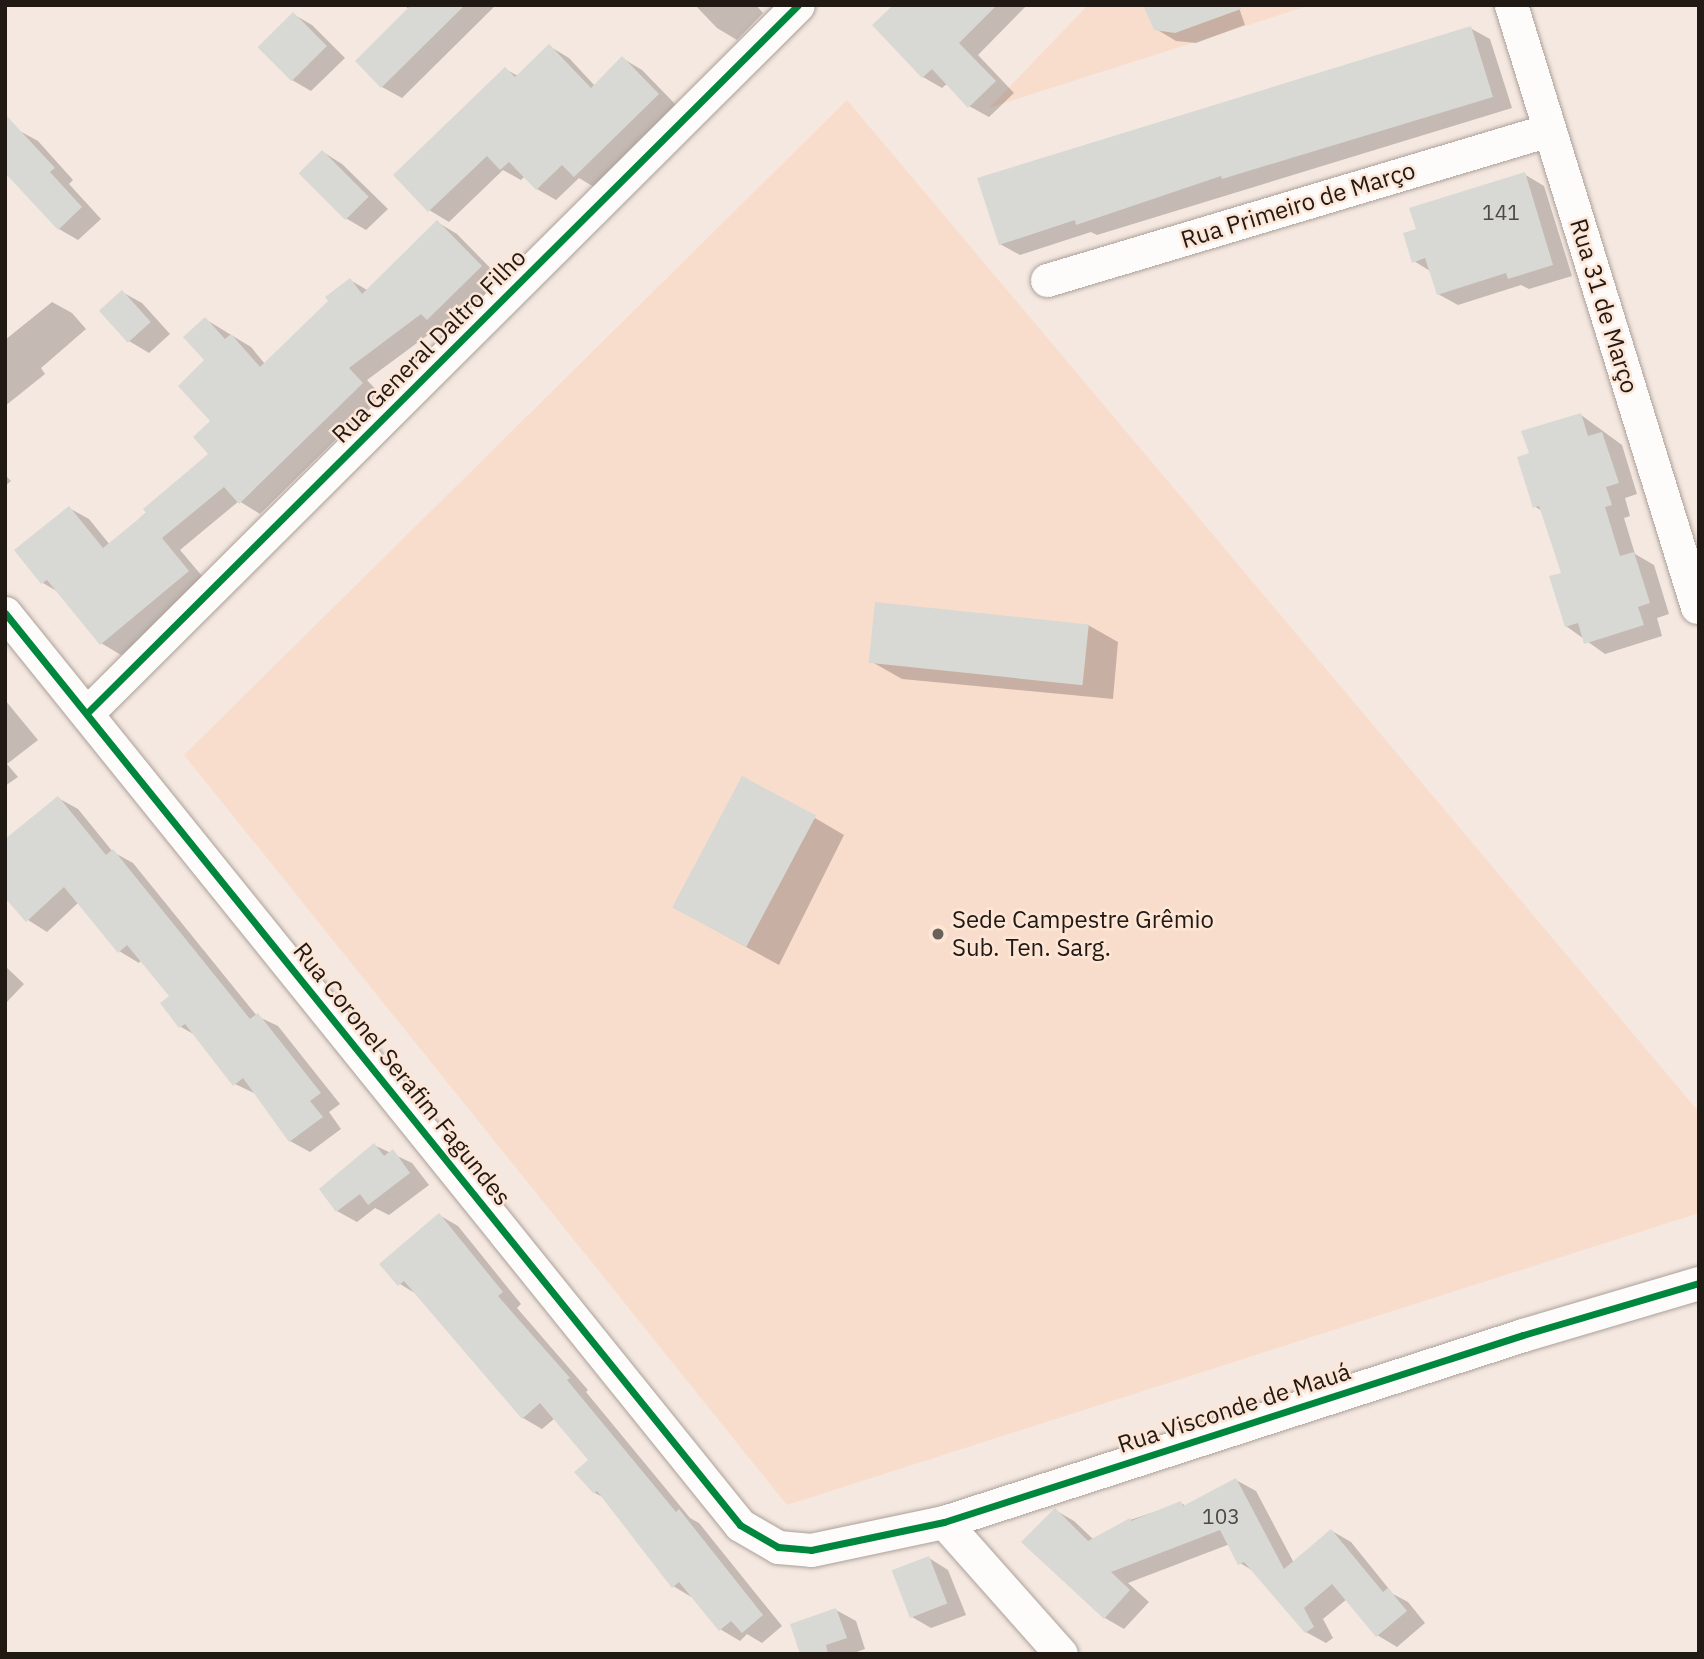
<!DOCTYPE html>
<html>
<head>
<meta charset="utf-8">
<style>
	body { margin:0 }
	#map { position:relative; width:1704px; height:1659px; overflow:hidden; background:#f5e8e0; font-family:"IBM Plex Sans",sans-serif }
	div>[style] { position:absolute }
	.green>* { inset:0; background:#f9ddcc }
	.shadow>* { inset:0; background:#0003 }
	.building>* { inset:0; background:#d8d9d4; transform-origin:0 0 }
	.roads { filter:drop-shadow(0 0 2px #aba19b) drop-shadow(0 0 2px #aba19b) }
	.street>* { height:33px; margin:-16.5px; padding:0 16.5px; transform-origin:16.5px; border-radius:16.5px; background:#fefcfa }
	.cycleway>* { height:7px; margin:-3.5px; padding:0 3.5px; transform-origin:3.5px; border-radius:3.5px; background:#00873e }
	.dots>* { width:19px; height:19px; translate:-50% -50%; box-sizing:border-box; border:4px solid #fee6d7; border-radius:50% }
	span { translate:-50% -50%; white-space:nowrap; text-align:center; line-height:1.15; -webkit-text-stroke:5px #fee6d7; paint-order:stroke }
	.number-label { font-size:21px; color:#4f4944 }
	.number-label span { -webkit-text-stroke-width:0 }
	.street-label { font-size:24px; color:#211914 }
	.poi-label { font-size:24px; color:#211914 }
	.left { translate:0 -50%; text-align:left }
	.frame { position:absolute; inset:0; border:7px solid #211914; pointer-events:none }
</style>
</head>
<body>
<div id="map">
	<div class="green">
		<div style="clip-path:polygon(1088px 5px,1311px 5px,989px 108px)"></div>
		<div style="clip-path:polygon(847px 100px,1699px 1112px,1699px 1213px,787px 1505px,184px 755px)"></div>
	</div>
	<div class="shadow">
		<div style="clip-path:polygon(405px 5px,496px 5px,402px 98px,382px 87px,409px 10px)"></div>
		<div style="clip-path:polygon(695px 5px,756px 5px,763px 13px,737px 40px,717px 28px)"></div>
		<div style="clip-path:polygon(895px 5px,1027px 5px,978px 55px,1014px 93px,989px 117px,969px 106px,948px 83px,942px 88px,923px 77px)"></div>
		<div style="clip-path:polygon(1238px 5px,1245px 25px,1196px 43px,1176px 41px,1156px 29px)"></div>
		<div style="clip-path:polygon(293px 14px,312px 25px,345px 58px,311px 91px,292px 80px)"></div>
		<div style="clip-path:polygon(1470px 28px,1490px 39px,1512px 108px,1097px 235px,1091px 232px,1020px 255px,1000px 244px)"></div>
		<div style="clip-path:polygon(549px 46px,569px 58px,595px 86px,622px 58px,642px 70px,677px 106px,594px 187px,579px 178px,556px 200px,537px 189px,525px 176px,521px 180px,503px 170px,449px 222px,429px 210px,505px 69px,518px 76px)"></div>
		<div style="clip-path:polygon(18px 130px,38px 141px,73px 180px,69px 184px,101px 219px,78px 240px,59px 229px)"></div>
		<div style="clip-path:polygon(323px 152px,342px 164px,388px 209px,366px 230px,347px 219px)"></div>
		<div style="clip-path:polygon(1524px 174px,1544px 186px,1572px 276px,1529px 289px,1521px 285px,1458px 305px,1438px 294px,1430px 271px,1414px 261px)"></div>
		<div style="clip-path:polygon(437px 222px,457px 234px,500px 278px,447px 330px,440px 326px,367px 380px,381px 395px,260px 514px,239px 501px,180px 550px,208px 583px,121px 655px,101px 643px,60px 593px,43px 583px,69px 508px,89px 519px,110px 545px,211px 454px,213px 421px,205px 319px,251px 347px,265px 364px,350px 280px,367px 290px)"></div>
		<div style="clip-path:polygon(122px 292px,142px 303px,170px 334px,149px 353px,129px 341px)"></div>
		<div style="clip-path:polygon(52px 302px,72px 313px,86px 329px,41px 368px,45px 374px,5px 406px,5px 340px)"></div>
		<div style="clip-path:polygon(1581px 415px,1622px 445px,1637px 494px,1625px 498px,1630px 516px,1624px 518px,1635px 554px,1654px 565px,1669px 614px,1657px 618px,1662px 636px,1605px 654px,1566px 626px,1563px 574px,1542px 511px,1534px 506px,1531px 455px)"></div>
		<div style="clip-path:polygon(5px 475px,11px 481px,5px 486px)"></div>
		<div style="clip-path:polygon(1088px 625px,1118px 642px,1113px 699px,902px 679px,872px 662px)"></div>
		<div style="clip-path:polygon(5px 700px,38px 740px,7px 764px,18px 777px,5px 786px)"></div>
		<div style="clip-path:polygon(58px 798px,78px 809px,113px 852px,133px 863px,257px 1016px,278px 1026px,340px 1104px,329px 1112px,341px 1129px,310px 1152px,290px 1141px,256px 1094px,235px 1084px,197px 1036px,181px 1027px,172px 996px,141px 960px,139px 963px,119px 951px,79px 902px,47px 932px,28px 920px)"></div>
		<div style="clip-path:polygon(815px 818px,844px 835px,779px 965px,704px 924px)"></div>
		<div style="clip-path:polygon(5px 966px,24px 984px,5px 1004px)"></div>
		<div style="clip-path:polygon(374px 1145px,412px 1163px,429px 1185px,389px 1215px,375px 1208px,357px 1222px,337px 1211px)"></div>
		<div style="clip-path:polygon(439px 1215px,458px 1226px,521px 1304px,517px 1308px,588px 1390px,586px 1392px,690px 1518px,699px 1523px,782px 1626px,762px 1643px,747px 1634px,740px 1641px,720px 1629px,693px 1598px,673px 1586px,606px 1499px,595px 1493px,590px 1460px,555px 1418px,542px 1429px,523px 1418px,418px 1295px,400px 1284px)"></div>
		<div style="clip-path:polygon(1236px 1480px,1256px 1491px,1294px 1563px,1332px 1531px,1351px 1542px,1393px 1594px,1408px 1602px,1425px 1623px,1397px 1647px,1377px 1635px,1347px 1599px,1323px 1619px,1333px 1638px,1326px 1643px,1306px 1632px,1255px 1572px,1240px 1563px,1230px 1544px,1128px 1583px,1149px 1602px,1124px 1629px,1105px 1618px,1055px 1510px,1074px 1521px,1094px 1540px,1130px 1520px,1181px 1503px,1186px 1506px)"></div>
		<div style="clip-path:polygon(929px 1558px,948px 1570px,966px 1615px,931px 1628px,912px 1617px)"></div>
		<div style="clip-path:polygon(836px 1610px,856px 1621px,865px 1649px,851px 1654px,802px 1654px)"></div>
	</div>
	<div class="building">
		<div style="clip-path:polygon(411px 5px,465px 5px,381px 88px,355px 61px)"></div>
		<div style="clip-path:polygon(893px 5px,997px 5px,959px 43px,996px 81px,968px 108px,932px 69px,922px 78px,872px 25px)"></div>
		<div style="clip-path:polygon(1143px 5px,1240px 5px,1241px 9px,1175px 33px,1154px 30px)"></div>
		<div style="left:293px;top:12px;width:48px;height:50px;rotate:45deg"></div>
		<div style="clip-path:polygon(1471px 26px,1493px 97px,1222px 179px,1221px 176px,1076px 225px,1075px 220px,999px 245px,977px 178px)"></div>
		<div style="clip-path:polygon(549px 44px,591px 88px,622px 56px,659px 94px,574px 177px,562px 165px,536px 190px,509px 162px,500px 170px,487px 156px,428px 212px,393px 175px,505px 67px,515px 77px)"></div>
		<div style="clip-path:polygon(5px 114px,55px 168px,50px 172px,82px 207px,58px 230px,5px 173px)"></div>
		<div style="left:322px;top:150px;width:66px;height:33px;rotate:45deg"></div>
		<div style="clip-path:polygon(1525px 172px,1553px 265px,1508px 279px,1506px 273px,1437px 295px,1425px 258px,1412px 263px,1403px 233px,1416px 229px,1409px 208px)"></div>
		<div style="clip-path:polygon(437px 220px,482px 266px,427px 320px,421px 314px,349px 368px,363px 383px,239px 504px,224px 487px,162px 538px,189px 571px,100px 645px,47px 580px,41px 584px,14px 550px,69px 506px,103px 548px,146px 513px,143px 509px,208px 454px,193px 437px,210px 421px,178px 386px,204px 360px,183px 337px,205px 317px,225px 339px,231px 334px,260px 367px,328px 301px,325px 297px,350px 278px,362px 294px)"></div>
		<div style="left:122px;top:290px;width:43px;height:31px;rotate:48deg"></div>
		<div style="clip-path:polygon(1581px 413px,1588px 436px,1602px 432px,1619px 483px,1606px 487px,1612px 505px,1605px 507px,1620px 556px,1634px 552px,1650px 603px,1638px 607px,1644px 625px,1584px 644px,1578px 623px,1565px 627px,1549px 576px,1561px 573px,1539px 506px,1533px 508px,1517px 457px,1529px 453px,1521px 431px)"></div>
		<div style="left:875px;top:602px;width:215px;height:61px;rotate:6deg"></div>
		<div style="left:742px;top:776px;width:84px;height:149px;rotate:28deg"></div>
		<div style="clip-path:polygon(58px 796px,106px 855px,113px 849px,250px 1019px,258px 1013px,321px 1093px,310px 1101px,323px 1117px,289px 1142px,243px 1078px,233px 1086px,185px 1024px,179px 1028px,160px 1003px,169px 996px,127px 945px,118px 953px,64px 887px,26px 922px,5px 898px,5px 839px)"></div>
		<div style="clip-path:polygon(374px 1143px,384px 1156px,393px 1149px,410px 1173px,368px 1205px,360px 1194px,336px 1212px,319px 1189px)"></div>
		<div style="clip-path:polygon(439px 1213px,503px 1292px,498px 1296px,570px 1378px,567px 1380px,676px 1512px,679px 1509px,763px 1615px,742px 1633px,731px 1621px,719px 1631px,679px 1582px,672px 1588px,597px 1491px,594px 1494px,574px 1472px,588px 1460px,540px 1403px,522px 1419px,404px 1281px,398px 1286px,379px 1264px)"></div>
		<div style="clip-path:polygon(1236px 1478px,1284px 1569px,1331px 1529px,1383px 1592px,1388px 1588px,1407px 1611px,1376px 1637px,1332px 1584px,1304px 1608px,1314px 1627px,1305px 1633px,1244px 1562px,1238px 1565px,1220px 1530px,1111px 1572px,1130px 1590px,1104px 1619px,1021px 1542px,1055px 1508px,1088px 1541px,1130px 1518px,1131px 1521px,1181px 1501px,1183px 1506px)"></div>
		<div style="left:929px;top:1556px;width:51px;height:40px;rotate:69deg"></div>
		<div style="clip-path:polygon(836px 1608px,847px 1638px,826px 1645px,828px 1654px,800px 1654px,790px 1624px)"></div>
	</div>
	<div class="roads">
		<div class="street">
			<div style="left:1511px;top:5px;width:630px;rotate:72.83deg"></div>
			<div style="left:1047px;top:280px;width:524px;rotate:-16.64deg"></div>
			<div style="left:5px;top:613px;width:1171px;rotate:51.13deg"></div>
			<div style="left:740px;top:1525px;width:44px;rotate:30.1deg"></div>
			<div style="left:778px;top:1547px;width:33px;rotate:5deg"></div>
			<div style="left:811px;top:1550px;width:136px;rotate:-11.9deg"></div>
			<div style="left:944px;top:1522px;width:608px;rotate:-17.9deg"></div>
			<div style="left:1523px;top:1335px;width:184px;rotate:-16.5deg"></div>
			<div style="left:87px;top:713px;width:1003px;rotate:-44.88deg"></div>
			<div style="left:944px;top:1522px;width:176px;rotate:48.4deg"></div>
		</div>
	</div>
	<div class="cycleway">
		<div style="left:5px;top:613px;width:1171px;rotate:51.13deg"></div>
		<div style="left:740px;top:1525px;width:44px;rotate:30.1deg"></div>
		<div style="left:778px;top:1547px;width:33px;rotate:5deg"></div>
		<div style="left:811px;top:1550px;width:136px;rotate:-11.9deg"></div>
		<div style="left:944px;top:1522px;width:608px;rotate:-17.9deg"></div>
		<div style="left:1523px;top:1335px;width:184px;rotate:-16.5deg"></div>
		<div style="left:87px;top:713px;width:1003px;rotate:-44.88deg"></div>
	</div>
	<div class="dots">
		<div style="left:938px;top:934px;background:#6b615b"></div>
	</div>
	<div class="number-label">
		<span style="left:1501px;top:212px">141</span>
		<span style="left:1221px;top:1516px">103</span>
	</div>
	<div class="street-label">
		<span style="left:1298px;top:205px;rotate:-17deg">Rua Primeiro de Março</span>
		<span style="left:1604px;top:306px;rotate:73deg">Rua 31 de Março</span>
		<span style="left:429px;top:346px;rotate:-45deg">Rua General Daltro Filho</span>
		<span style="left:402px;top:1074px;rotate:51deg">Rua Coronel Serafim Fagundes</span>
		<span style="left:1234px;top:1408px;rotate:-18deg">Rua Visconde de Mauá</span>
	</div>
	<div class="poi-label">
		<span class="left" style="left:952px;top:934px">Sede Campestre Grêmio<br>Sub. Ten. Sarg.</span>
	</div>
	<div class="frame"></div>
</div>
</body>
</html>
